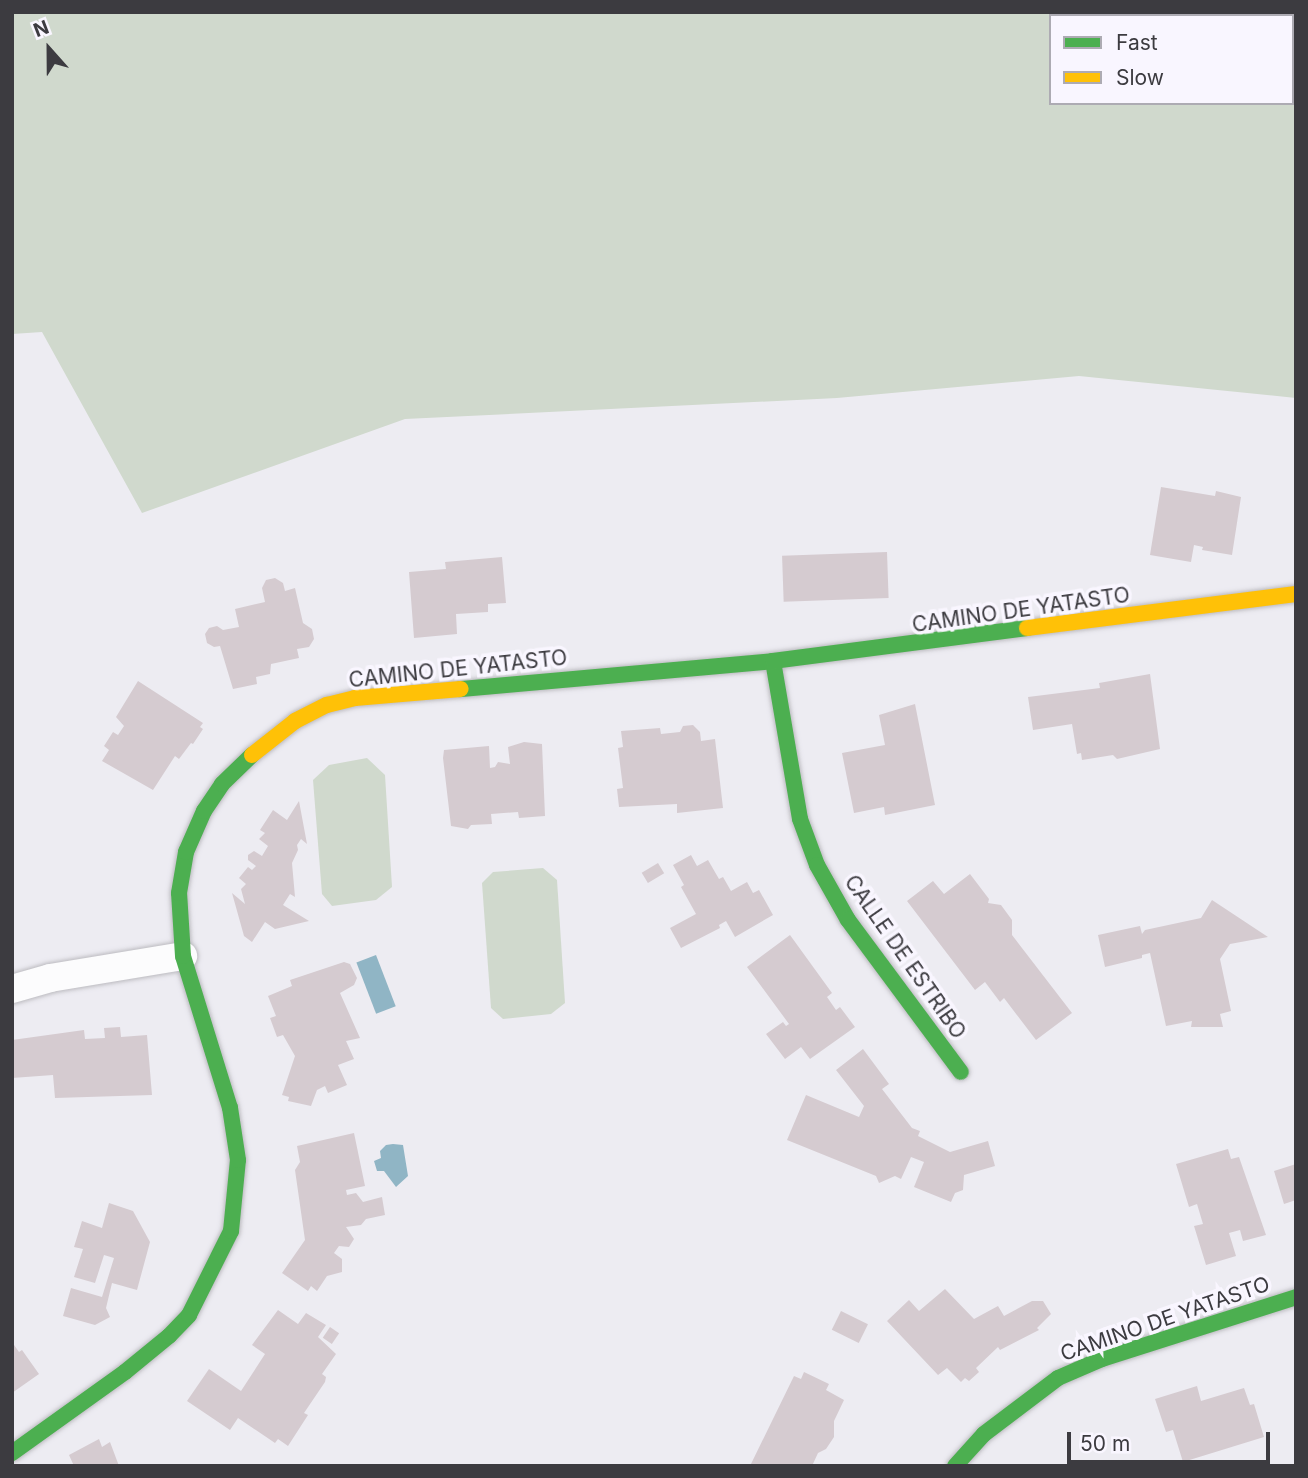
<!DOCTYPE html>
<html>
<head>
<meta charset="utf-8">
<style>
	body { margin:0 }
	#map { position:relative; width:1308px; height:1478px; overflow:hidden; background:#edecf2; font-family:Inter,sans-serif }
	div>[style] { position:absolute }
	.green>* { inset:0; background:#d0d9cd }
	.water>* { inset:0; background:#90b5c5; transform-origin:0 0 }
	.building>* { inset:0; background:#d5cbd0; transform-origin:0 0 }
	.roads { filter:drop-shadow(0 0 2px #bcbbc0) drop-shadow(0 0 2px #bcbbc0) }
	.street>* { height:28px; margin:-14px; padding:0 14px; transform-origin:14px; border-radius:14px; background:#fcfcfd }
	.fast>* { height:16px; margin:-8px; padding:0 8px; transform-origin:8px; border-radius:8px; background:#4caf50 }
	.slow>* { height:16px; margin:-8px; padding:0 8px; transform-origin:8px; border-radius:8px; background:#ffc107 }
	span { translate:-50% -50%; white-space:nowrap; text-align:center; line-height:1.15; -webkit-text-stroke:7px #f9f6ff; paint-order:stroke }
	.street-label { font-size:21px; color:#3c3b40 }
	.frame { position:absolute; inset:0; border:14px solid #3c3b40; pointer-events:none }
	.legend { position:absolute; left:1049px; top:14px; width:245px; height:91px; box-sizing:border-box; background:#f9f6ff; border:2px solid #adabb3; margin:0; padding:9px 12px; list-style:none; font-size:21px; color:#3c3b40 }
	.legend li { display:flex; align-items:center; gap:14px; height:35px }
	.legend b { width:35px; border:2px solid #adabb3 }
	.north { position:absolute; left:14px; top:14px; width:70px; height:70px; -webkit-text-stroke:5px #f9f6ff; paint-order:stroke; rotate:339deg; font-size:19px; font-weight:700; line-height:28px; text-align:center; color:#3c3b40 }
	.north::after { content:''; display:block; margin:auto; width:24px; height:32px; background:#3c3b40; clip-path:polygon(50% 0,100% 100%,50% 72%,0 100%) }
	.scale { position:absolute; left:1067px; top:1432px; width:203px; height:32px; box-sizing:border-box; border:4px solid #3c3b40; border-top:0; padding-left:9px; font-size:21px; line-height:24px; white-space:nowrap; color:#3c3b40; -webkit-text-stroke:5px #f9f6ff; paint-order:stroke }
</style>
</head>
<body>
<div id="map">
	<div class="green">
		<div style="clip-path:polygon(evenodd,12px 12px,1296px 12px,1296px 398px,1079px 376px,837px 398px,405px 419px,142px 513px,42px 332px,12px 334px,12px 12px,1051px 16px,1292px 16px,1292px 103px,1051px 103px,1051px 16px)"></div>
		<div style="clip-path:polygon(367px 758px,385px 775px,392px 887px,376px 900px,332px 906px,322px 894px,313px 780px,329px 765px)"></div>
		<div style="clip-path:polygon(543px 868px,557px 880px,565px 1003px,551px 1014px,503px 1019px,491px 1008px,482px 883px,493px 872px)"></div>
	</div>
	<div class="water">
		<div style="left:376px;top:955px;width:55px;height:21px;rotate:69deg"></div>
		<div style="clip-path:polygon(393px 1144px,403px 1145px,408px 1176px,396px 1187px,384px 1171px,377px 1171px,374px 1161px,381px 1158px,380px 1151px,386px 1145px)"></div>
	</div>
	<div class="building">
		<div style="clip-path:polygon(1161px 487px,1215px 496px,1216px 491px,1241px 497px,1232px 555px,1202px 550px,1203px 547px,1194px 545px,1191px 562px,1150px 555px)"></div>
		<div style="left:887px;top:552px;width:46px;height:105px;rotate:88deg"></div>
		<div style="clip-path:polygon(502px 557px,506px 603px,488px 604px,488px 612px,456px 614px,457px 634px,414px 638px,409px 572px,446px 569px,445px 562px)"></div>
		<div style="clip-path:polygon(275px 578px,283px 583px,285px 591px,295px 588px,303px 623px,312px 629px,314px 639px,309px 647px,297px 649px,299px 658px,271px 664px,270px 674px,256px 677px,257px 684px,233px 689px,220px 646px,214px 647px,207px 643px,205px 634px,209px 628px,217px 626px,223px 630px,239px 627px,235px 609px,265px 602px,262px 588px,266px 580px)"></div>
		<div style="clip-path:polygon(1150px 674px,1160px 749px,1117px 759px,1113px 755px,1082px 760px,1081px 753px,1077px 754px,1072px 724px,1033px 730px,1028px 697px,1100px 688px,1099px 683px)"></div>
		<div style="clip-path:polygon(138px 681px,203px 723px,200px 727px,203px 729px,193px 744px,191px 743px,179px 759px,175px 756px,153px 790px,102px 761px,109px 750px,104px 746px,113px 732px,118px 735px,124px 726px,116px 717px)"></div>
		<div style="clip-path:polygon(915px 704px,935px 805px,885px 815px,884px 807px,854px 813px,842px 753px,885px 745px,879px 715px)"></div>
		<div style="clip-path:polygon(693px 725px,700px 732px,701px 741px,715px 739px,723px 808px,677px 813px,677px 804px,619px 807px,617px 789px,623px 788px,618px 748px,623px 747px,621px 731px,660px 728px,661px 734px,680px 732px,683px 726px)"></div>
		<div style="clip-path:polygon(524px 742px,542px 744px,545px 816px,519px 818px,518px 812px,491px 814px,492px 824px,471px 825px,468px 829px,451px 826px,443px 758px,444px 750px,489px 746px,490px 768px,495px 767px,498px 762px,510px 764px,508px 747px)"></div>
		<div style="clip-path:polygon(299px 801px,307px 844px,301px 839px,297px 845px,298px 850px,292px 863px,295px 897px,290px 894px,283px 905px,309px 921px,275px 929px,265px 922px,252px 942px,244px 936px,232px 893px,245px 904px,241px 889px,246px 884px,239px 878px,248px 867px,252px 870px,256px 866px,248px 860px,248px 855px,254px 851px,262px 856px,268px 846px,259px 839px,265px 833px,260px 830px,273px 810px,287px 820px)"></div>
		<div style="clip-path:polygon(691px 855px,697px 866px,708px 860px,719px 879px,723px 877px,731px 891px,747px 882px,753px 893px,759px 890px,773px 915px,735px 937px,726px 921px,719px 925px,720px 928px,681px 948px,670px 928px,696px 914px,681px 887px,684px 885px,673px 865px)"></div>
		<div style="left:658px;top:863px;width:12px;height:19px;rotate:59deg"></div>
		<div style="clip-path:polygon(970px 874px,989px 899px,988px 903px,1001px 905px,1012px 920px,1012px 935px,1072px 1013px,1036px 1040px,1004px 998px,1000px 1002px,985px 982px,975px 990px,907px 901px,933px 881px,944px 894px)"></div>
		<div style="clip-path:polygon(1212px 900px,1268px 937px,1230px 944px,1220px 959px,1231px 1011px,1220px 1014px,1223px 1027px,1191px 1027px,1192px 1021px,1166px 1026px,1150px 953px,1142px 955px,1142px 958px,1105px 967px,1098px 935px,1140px 926px,1142px 934px,1145px 930px,1201px 918px)"></div>
		<div style="clip-path:polygon(790px 935px,832px 993px,827px 997px,836px 1010px,840px 1007px,855px 1027px,810px 1059px,801px 1047px,785px 1059px,766px 1034px,783px 1022px,786px 1026px,789px 1024px,747px 967px)"></div>
		<div style="clip-path:polygon(344px 962px,350px 964px,357px 978px,354px 985px,340px 993px,360px 1038px,346px 1041px,354px 1059px,338px 1065px,347px 1085px,328px 1093px,325px 1086px,317px 1090px,311px 1106px,288px 1101px,289px 1097px,282px 1095px,295px 1056px,283px 1035px,277px 1037px,270px 1018px,276px 1016px,268px 996px,292px 986px,290px 980px)"></div>
		<div style="clip-path:polygon(120px 1027px,121px 1037px,147px 1035px,152px 1095px,55px 1098px,53px 1075px,12px 1078px,12px 1040px,84px 1030px,85px 1039px,105px 1038px,104px 1028px)"></div>
		<div style="clip-path:polygon(863px 1049px,889px 1084px,882px 1089px,912px 1128px,920px 1131px,918px 1136px,950px 1152px,988px 1141px,995px 1166px,964px 1175px,963px 1190px,955px 1193px,951px 1202px,914px 1187px,924px 1162px,911px 1157px,901px 1179px,895px 1176px,879px 1183px,876px 1176px,787px 1140px,806px 1095px,859px 1117px,864px 1106px,836px 1070px)"></div>
		<div style="clip-path:polygon(354px 1133px,365px 1186px,346px 1190px,347px 1195px,356px 1193px,363px 1202px,382px 1197px,385px 1215px,366px 1219px,361px 1225px,346px 1227px,354px 1239px,349px 1247px,339px 1246px,334px 1253px,342px 1259px,342px 1272px,327px 1276px,317px 1291px,311px 1286px,308px 1291px,282px 1273px,305px 1240px,295px 1170px,300px 1162px,297px 1146px)"></div>
		<div style="clip-path:polygon(1228px 1149px,1231px 1159px,1239px 1157px,1266px 1235px,1243px 1241px,1240px 1230px,1229px 1233px,1236px 1256px,1206px 1265px,1194px 1226px,1203px 1224px,1197px 1204px,1189px 1207px,1176px 1164px)"></div>
		<div style="clip-path:polygon(1296px 1164px,1296px 1200px,1284px 1204px,1274px 1171px)"></div>
		<div style="clip-path:polygon(109px 1203px,133px 1211px,150px 1242px,137px 1290px,112px 1283px,106px 1308px,110px 1317px,95px 1325px,63px 1316px,71px 1288px,102px 1297px,114px 1258px,104px 1255px,95px 1283px,74px 1277px,83px 1249px,74px 1247px,82px 1221px,102px 1228px)"></div>
		<div style="clip-path:polygon(945px 1289px,974px 1319px,998px 1306px,1004px 1316px,1032px 1301px,1043px 1301px,1051px 1314px,1037px 1328px,1039px 1330px,1000px 1350px,998px 1347px,976px 1368px,979px 1372px,969px 1381px,965px 1378px,961px 1382px,947px 1368px,938px 1375px,887px 1321px,909px 1300px,919px 1311px)"></div>
		<div style="clip-path:polygon(278px 1310px,298px 1324px,306px 1313px,326px 1325px,318px 1337px,336px 1354px,322px 1374px,326px 1377px,325px 1382px,304px 1413px,308px 1415px,288px 1446px,278px 1439px,275px 1443px,238px 1418px,230px 1430px,187px 1401px,209px 1369px,241px 1391px,265px 1354px,252px 1345px)"></div>
		<div style="left:841px;top:1311px;width:30px;height:21px;rotate:26deg"></div>
		<div style="left:330px;top:1327px;width:11px;height:13px;rotate:34deg"></div>
		<div style="clip-path:polygon(12px 1342px,19px 1352px,22px 1350px,39px 1374px,12px 1393px)"></div>
		<div style="clip-path:polygon(804px 1372px,829px 1384px,826px 1390px,844px 1400px,834px 1421px,834px 1437px,826px 1449px,818px 1453px,812px 1466px,750px 1466px,794px 1376px,801px 1379px)"></div>
		<div style="clip-path:polygon(1197px 1386px,1201px 1401px,1244px 1388px,1250px 1405px,1254px 1404px,1264px 1437px,1183px 1462px,1173px 1430px,1166px 1432px,1155px 1399px)"></div>
		<div style="clip-path:polygon(99px 1439px,102px 1447px,110px 1442px,119px 1466px,74px 1466px,69px 1455px)"></div>
	</div>
	<div class="roads">
		<div class="street">
			<div style="left:12px;top:989px;width:40px;rotate:-16deg"></div>
			<div style="left:50px;top:978px;width:135px;rotate:-9.4deg"></div>
		</div>
		<div class="fast">
			<div style="left:773px;top:661px;width:160px;rotate:80.3deg"></div>
			<div style="left:800px;top:819px;width:49px;rotate:69.7deg"></div>
			<div style="left:817px;top:865px;width:63px;rotate:60.6deg"></div>
			<div style="left:848px;top:920px;width:189px;rotate:53.4deg"></div>
			<div style="left:461px;top:689px;width:313px;rotate:-5.1deg"></div>
			<div style="left:773px;top:661px;width:256px;rotate:-7.4deg"></div>
			<div style="left:12px;top:1453px;width:139px;rotate:-35.6deg"></div>
			<div style="left:125px;top:1372px;width:57px;rotate:-39.3deg"></div>
			<div style="left:169px;top:1336px;width:29px;rotate:-46deg"></div>
			<div style="left:189px;top:1315px;width:94px;rotate:-63.4deg"></div>
			<div style="left:231px;top:1231px;width:71px;rotate:-84.4deg"></div>
			<div style="left:238px;top:1160px;width:53px;rotate:-98.7deg"></div>
			<div style="left:230px;top:1108px;width:159px;rotate:-107.2deg"></div>
			<div style="left:183px;top:956px;width:63px;rotate:-93.6deg"></div>
			<div style="left:179px;top:893px;width:42px;rotate:-80.3deg"></div>
			<div style="left:186px;top:852px;width:45px;rotate:-66.3deg"></div>
			<div style="left:204px;top:811px;width:32px;rotate:-56deg"></div>
			<div style="left:222px;top:784px;width:42px;rotate:-44deg"></div>
			<div style="left:955px;top:1466px;width:43px;rotate:-47.8deg"></div>
			<div style="left:984px;top:1434px;width:93px;rotate:-37.1deg"></div>
			<div style="left:1058px;top:1378px;width:48px;rotate:-23.4deg"></div>
			<div style="left:1102px;top:1359px;width:204px;rotate:-17.7deg"></div>
		</div>
		<div class="slow">
			<div style="left:1027px;top:628px;width:271px;rotate:-7.2deg"></div>
			<div style="left:252px;top:755px;width:55px;rotate:-38.3deg"></div>
			<div style="left:295px;top:721px;width:36px;rotate:-27deg"></div>
			<div style="left:327px;top:705px;width:29px;rotate:-14deg"></div>
			<div style="left:355px;top:698px;width:106px;rotate:-4.9deg"></div>
		</div>
	</div>
	<div class="street-label">
		<span style="left:1021px;top:610px;rotate:-8deg">CAMINO DE YATASTO</span>
		<span style="left:458px;top:669px;rotate:-6deg">CAMINO DE YATASTO</span>
		<span style="left:905px;top:957px;rotate:55deg">CALLE DE ESTRIBO</span>
		<span style="left:1165px;top:1319px;rotate:-19deg">CAMINO DE YATASTO</span>
	</div>
	<div class="frame"></div>
	<ul class="legend">
	<li><b style="height:9px;background:#4caf50"></b>Fast</li>
	<li><b style="height:9px;background:#ffc107"></b>Slow</li>
	</ul>
	<div class="north">N</div>
	<div class="scale">50 m</div>
</div>
</body>
</html>
